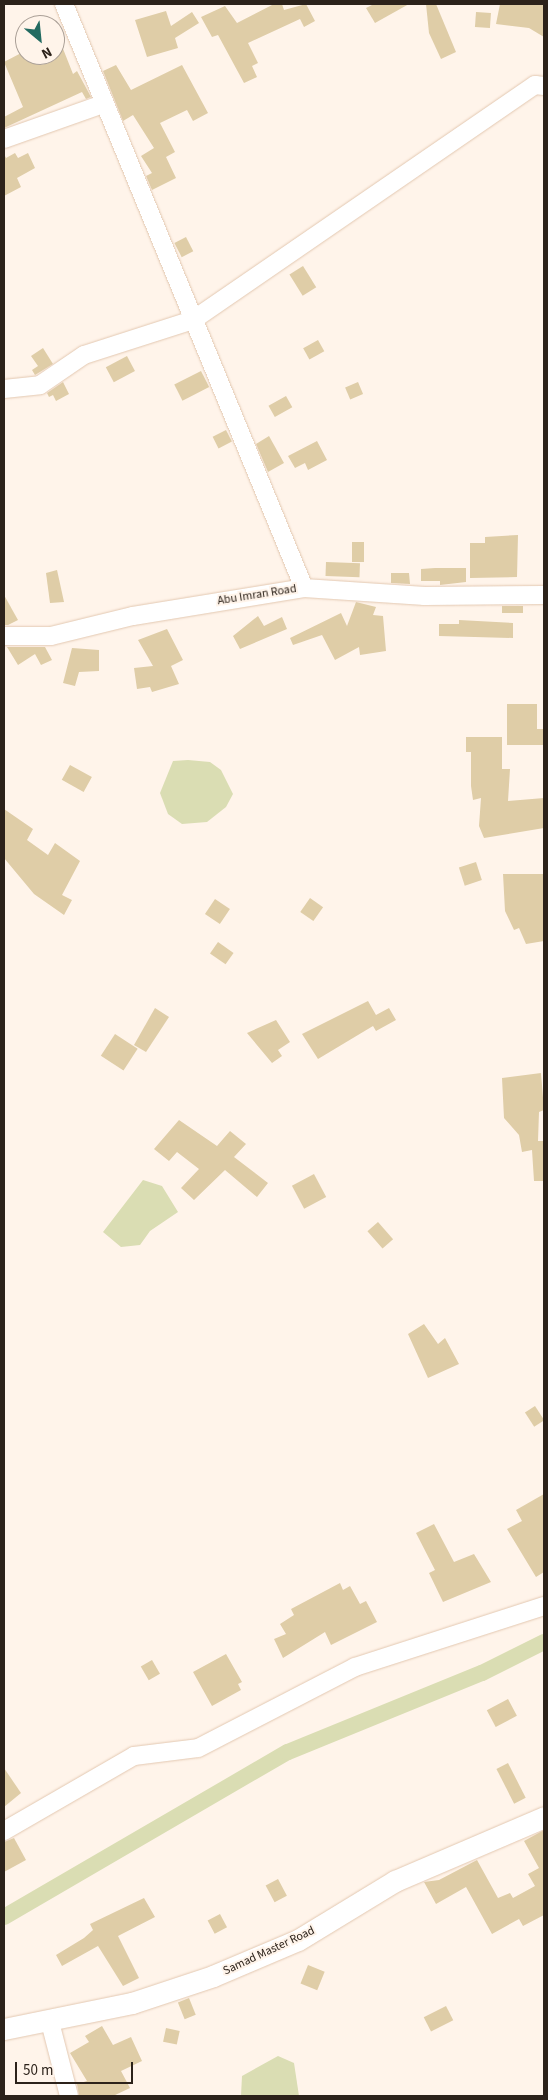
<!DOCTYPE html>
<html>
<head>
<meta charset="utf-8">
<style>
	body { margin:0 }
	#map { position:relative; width:548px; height:2100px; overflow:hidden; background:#fff4ea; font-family:"Source Sans 3",sans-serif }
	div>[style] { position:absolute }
	.water>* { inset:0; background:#daddb3 }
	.canal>* { height:16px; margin:-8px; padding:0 8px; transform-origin:8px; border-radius:8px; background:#daddb3 }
	.building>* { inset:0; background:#dfcda7; transform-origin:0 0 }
	.roads { filter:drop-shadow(0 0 1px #e3c8b1) drop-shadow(0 0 1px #e3c8b1) }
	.minor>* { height:18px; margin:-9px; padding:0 9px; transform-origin:9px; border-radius:9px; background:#fff }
	.tertiary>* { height:21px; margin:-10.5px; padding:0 10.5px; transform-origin:10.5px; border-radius:10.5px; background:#fff }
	span { translate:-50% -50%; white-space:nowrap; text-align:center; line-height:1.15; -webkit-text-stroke:4px #fff4ea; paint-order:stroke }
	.street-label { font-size:12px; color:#2c221a }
	.frame { position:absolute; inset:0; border:5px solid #2c221a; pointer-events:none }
	.north { position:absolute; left:15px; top:15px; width:50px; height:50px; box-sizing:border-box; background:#fff4ea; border:1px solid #aba097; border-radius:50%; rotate:152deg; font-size:14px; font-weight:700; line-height:20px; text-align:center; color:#2c221a }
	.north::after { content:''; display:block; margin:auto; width:18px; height:22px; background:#236b61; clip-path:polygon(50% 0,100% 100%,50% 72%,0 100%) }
	.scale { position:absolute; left:15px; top:2062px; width:118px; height:22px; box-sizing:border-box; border:2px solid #2c221a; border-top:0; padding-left:6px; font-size:15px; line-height:18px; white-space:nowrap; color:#2c221a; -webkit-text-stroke:4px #fff4ea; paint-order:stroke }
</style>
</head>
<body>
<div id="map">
	<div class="water">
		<div style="clip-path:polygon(188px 760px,210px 762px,221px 770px,233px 794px,226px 807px,207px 822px,182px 824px,168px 814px,160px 793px,173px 761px)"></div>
		<div style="clip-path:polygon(143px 1180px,162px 1186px,178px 1212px,150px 1231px,140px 1245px,121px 1247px,103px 1232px)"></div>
		<div style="clip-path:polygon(278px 2056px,294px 2063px,299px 2096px,241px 2096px,242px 2076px)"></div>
	</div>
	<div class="canal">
		<div style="left:4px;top:1917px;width:328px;rotate:-30.2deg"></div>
		<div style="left:288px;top:1752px;width:209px;rotate:-22.2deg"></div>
		<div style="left:482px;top:1673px;width:69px;rotate:-26.6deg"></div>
	</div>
	<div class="building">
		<div style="clip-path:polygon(274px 4px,282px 4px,284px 10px,306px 4px,315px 21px,304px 27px,300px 19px,248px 43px,258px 63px,252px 66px,257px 77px,244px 83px,218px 35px,212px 37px,201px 17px,225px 6px,237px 23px)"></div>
		<div style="clip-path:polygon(374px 4px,409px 4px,375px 23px,366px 8px)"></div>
		<div style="clip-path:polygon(426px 4px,436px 4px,456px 52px,441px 59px,429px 33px)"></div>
		<div style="clip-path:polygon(500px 4px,544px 4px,544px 37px,529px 28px,496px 24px)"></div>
		<div style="clip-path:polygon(166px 11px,171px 26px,192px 12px,199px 23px,175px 38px,178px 48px,147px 57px,135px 20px)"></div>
		<div style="left:476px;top:12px;width:15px;height:15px;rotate:4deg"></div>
		<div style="clip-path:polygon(56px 31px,73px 74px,77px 71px,91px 97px,86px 99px,82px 92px,4px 128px,4px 117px,23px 107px,4px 62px,25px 51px,25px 55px,55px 55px)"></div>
		<div style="clip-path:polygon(116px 65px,131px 90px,182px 65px,208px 113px,193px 121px,187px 110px,160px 123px,175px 152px,166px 157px,176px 178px,152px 190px,146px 176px,152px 173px,141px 156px,154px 148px,133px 115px,123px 121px,103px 71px)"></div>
		<div style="clip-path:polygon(15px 153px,18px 158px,28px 153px,35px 168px,17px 178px,21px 187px,4px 196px,4px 154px,6px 158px)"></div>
		<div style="left:186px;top:237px;width:16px;height:13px;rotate:63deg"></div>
		<div style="left:303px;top:266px;width:25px;height:16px;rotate:58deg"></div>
		<div style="left:318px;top:340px;width:13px;height:17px;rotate:61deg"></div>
		<div style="clip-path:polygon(43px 348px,53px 364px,35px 375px,32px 370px,38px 366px,31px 356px)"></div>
		<div style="left:127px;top:356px;width:17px;height:24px;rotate:62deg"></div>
		<div style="left:201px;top:371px;width:18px;height:30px;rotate:63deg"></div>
		<div style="clip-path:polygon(63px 382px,69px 394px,56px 401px,53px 395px,49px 397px,47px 393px)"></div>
		<div style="left:358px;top:382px;width:13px;height:14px;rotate:67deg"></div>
		<div style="left:286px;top:396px;width:13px;height:20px;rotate:61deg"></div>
		<div style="left:226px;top:430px;width:13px;height:15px;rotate:63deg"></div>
		<div style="clip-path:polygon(269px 436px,284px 463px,268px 472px,256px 444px)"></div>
		<div style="clip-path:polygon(317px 441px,327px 460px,308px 470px,305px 463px,295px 468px,288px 456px)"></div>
		<div style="clip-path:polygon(518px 535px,517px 577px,470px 578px,470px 543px,485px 543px,485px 537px)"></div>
		<div style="left:352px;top:542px;width:12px;height:20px"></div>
		<div style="left:326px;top:562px;width:34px;height:14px;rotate:2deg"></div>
		<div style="clip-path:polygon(435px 568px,466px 568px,466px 582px,440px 585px,440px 581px,421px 581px,421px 569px)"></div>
		<div style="clip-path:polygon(57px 570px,64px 602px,50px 603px,46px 573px)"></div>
		<div style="clip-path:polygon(391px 573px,409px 573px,410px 584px,391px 583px)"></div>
		<div style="clip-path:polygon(4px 595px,18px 620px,8px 625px,4px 625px)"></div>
		<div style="clip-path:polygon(356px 602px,376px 607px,373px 615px,383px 616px,386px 651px,360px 655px,359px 647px,335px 660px,322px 635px,293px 645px,290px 638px,341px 613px,347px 626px)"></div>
		<div style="left:502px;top:606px;width:21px;height:7px"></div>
		<div style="clip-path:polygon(258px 616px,264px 626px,282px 617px,287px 629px,240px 649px,233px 636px)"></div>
		<div style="clip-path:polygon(459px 620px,513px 623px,513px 638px,439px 636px,439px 624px,459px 624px)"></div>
		<div style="clip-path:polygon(167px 629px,183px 660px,171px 666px,179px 684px,152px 692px,150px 687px,137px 689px,134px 668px,153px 666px,138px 640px)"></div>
		<div style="clip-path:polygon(7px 647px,45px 647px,52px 660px,41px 665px,35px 654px,18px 665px)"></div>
		<div style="clip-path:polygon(72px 648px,99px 650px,99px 671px,79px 672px,75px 686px,63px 683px)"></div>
		<div style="clip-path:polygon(507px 704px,537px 704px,537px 729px,544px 729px,544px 745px,507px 745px)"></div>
		<div style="clip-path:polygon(466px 737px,502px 737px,502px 769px,510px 769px,508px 801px,544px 798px,544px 828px,484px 838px,479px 826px,481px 798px,473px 800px,471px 786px,471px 752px,466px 752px)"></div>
		<div style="left:70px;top:765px;width:25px;height:17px;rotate:29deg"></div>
		<div style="clip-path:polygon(4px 809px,33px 829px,27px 840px,48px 855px,55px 843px,80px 861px,62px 895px,72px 900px,64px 915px,34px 894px,4px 858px)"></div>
		<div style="left:476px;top:862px;width:19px;height:18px;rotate:72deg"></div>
		<div style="clip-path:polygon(503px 874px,544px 874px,544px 941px,526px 944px,519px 928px,514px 930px,505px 911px)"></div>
		<div style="left:310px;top:898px;width:16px;height:17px;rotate:35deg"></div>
		<div style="left:215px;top:899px;width:18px;height:18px;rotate:34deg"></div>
		<div style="left:218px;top:942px;width:19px;height:14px;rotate:35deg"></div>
		<div style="clip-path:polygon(368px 1001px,376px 1015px,389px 1008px,396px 1020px,376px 1031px,373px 1026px,318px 1059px,302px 1034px)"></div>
		<div style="clip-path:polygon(155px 1008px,169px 1017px,146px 1052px,134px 1045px)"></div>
		<div style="clip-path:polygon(276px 1020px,290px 1042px,278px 1050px,282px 1056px,272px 1063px,247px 1033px)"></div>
		<div style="left:115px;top:1034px;width:27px;height:26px;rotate:33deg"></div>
		<div style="clip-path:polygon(541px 1073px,544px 1110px,539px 1112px,538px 1141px,544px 1141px,544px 1181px,534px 1181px,532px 1150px,522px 1152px,519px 1135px,504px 1118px,502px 1078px)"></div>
		<div style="clip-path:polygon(179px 1120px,217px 1146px,230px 1131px,246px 1144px,234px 1157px,268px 1183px,257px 1197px,225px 1170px,194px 1200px,181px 1188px,199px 1169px,177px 1152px,169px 1161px,154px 1149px)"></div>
		<div style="left:314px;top:1174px;width:26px;height:25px;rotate:62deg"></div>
		<div style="left:378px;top:1222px;width:23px;height:14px;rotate:49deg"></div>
		<div style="clip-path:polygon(424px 1324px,438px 1344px,445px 1338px,459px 1364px,428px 1378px,408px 1334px)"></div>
		<div style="left:535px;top:1406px;width:17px;height:12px;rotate:57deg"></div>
		<div style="clip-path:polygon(544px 1494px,544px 1572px,536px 1577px,507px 1529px,522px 1521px,516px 1510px)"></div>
		<div style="clip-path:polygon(434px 1524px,454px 1562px,474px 1554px,491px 1582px,443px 1602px,429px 1573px,435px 1570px,416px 1533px)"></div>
		<div style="clip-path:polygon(340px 1583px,343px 1590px,350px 1586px,360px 1604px,366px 1601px,377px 1622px,331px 1645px,325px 1632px,283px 1658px,274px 1639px,286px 1634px,280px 1624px,294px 1615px,291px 1609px)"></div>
		<div style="clip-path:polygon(226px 1654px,242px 1682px,238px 1684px,241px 1690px,212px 1706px,193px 1672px)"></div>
		<div style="left:152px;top:1660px;width:16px;height:13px;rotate:60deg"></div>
		<div style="left:508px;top:1699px;width:19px;height:24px;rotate:62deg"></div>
		<div style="left:508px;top:1763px;width:39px;height:13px;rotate:63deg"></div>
		<div style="clip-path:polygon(4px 1768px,21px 1793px,4px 1807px)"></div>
		<div style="clip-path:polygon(544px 1830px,544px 1915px,523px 1926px,519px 1919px,492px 1934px,466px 1887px,436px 1904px,424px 1882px,439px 1880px,477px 1860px,498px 1898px,510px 1893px,513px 1898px,535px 1886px,528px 1874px,539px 1868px,524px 1841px)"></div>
		<div style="clip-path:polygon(14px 1838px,26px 1860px,4px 1872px,4px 1842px)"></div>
		<div style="left:278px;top:1879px;width:19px;height:14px;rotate:62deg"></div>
		<div style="clip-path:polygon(144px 1898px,155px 1917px,118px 1936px,139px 1978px,123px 1986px,98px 1946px,62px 1966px,56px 1955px,84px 1938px,93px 1930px,90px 1924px)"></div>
		<div style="left:220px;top:1914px;width:15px;height:14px;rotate:62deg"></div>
		<div style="left:308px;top:1965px;width:18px;height:20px;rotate:22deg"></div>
		<div style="left:189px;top:1998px;width:18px;height:12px;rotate:68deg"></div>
		<div style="left:446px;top:2006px;width:16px;height:25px;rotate:63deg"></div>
		<div style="clip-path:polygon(102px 2026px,113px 2045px,131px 2037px,142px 2061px,121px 2071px,130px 2088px,113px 2096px,79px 2096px,77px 2084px,87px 2081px,70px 2053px,89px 2042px,85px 2036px)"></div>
		<div style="left:166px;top:2028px;width:14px;height:14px;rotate:12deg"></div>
	</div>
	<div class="roads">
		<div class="minor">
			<div style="left:64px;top:4px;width:631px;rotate:67.66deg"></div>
			<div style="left:4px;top:139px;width:105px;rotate:-19.5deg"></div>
			<div style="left:4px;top:389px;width:36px;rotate:-6deg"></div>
			<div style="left:40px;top:385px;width:53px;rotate:-34.3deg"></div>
			<div style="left:84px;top:355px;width:114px;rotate:-17.8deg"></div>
			<div style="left:193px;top:320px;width:415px;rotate:-34.5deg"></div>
			<div style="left:535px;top:85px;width:9px;rotate:6deg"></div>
			<div style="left:4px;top:636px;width:47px"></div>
			<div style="left:51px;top:636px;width:84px;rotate:-13.7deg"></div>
			<div style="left:133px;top:616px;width:173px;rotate:-9.3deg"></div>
			<div style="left:304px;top:588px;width:121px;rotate:3.8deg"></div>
			<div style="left:425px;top:596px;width:119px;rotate:-0.5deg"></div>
			<div style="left:4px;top:1831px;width:150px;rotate:-30deg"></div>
			<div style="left:134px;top:1756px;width:64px;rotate:-7.1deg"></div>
			<div style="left:198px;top:1748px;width:177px;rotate:-27.3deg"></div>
			<div style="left:355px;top:1667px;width:199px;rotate:-17.9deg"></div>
			<div style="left:50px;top:2022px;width:76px;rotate:75.6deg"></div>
		</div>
		<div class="tertiary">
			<div style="left:4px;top:2029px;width:131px;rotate:-11.5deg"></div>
			<div style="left:132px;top:2003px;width:85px;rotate:-18.4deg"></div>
			<div style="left:213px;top:1976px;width:92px;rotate:-23deg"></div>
			<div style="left:298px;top:1940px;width:114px;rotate:-31.3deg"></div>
			<div style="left:395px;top:1881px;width:162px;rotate:-23.2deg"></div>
		</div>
	</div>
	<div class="street-label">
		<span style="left:257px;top:595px;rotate:-9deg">Abu Imran Road</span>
		<span style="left:269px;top:1951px;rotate:-25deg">Samad Master Road</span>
	</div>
	<div class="frame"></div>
	<div class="north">N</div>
	<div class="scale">50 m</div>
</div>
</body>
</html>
